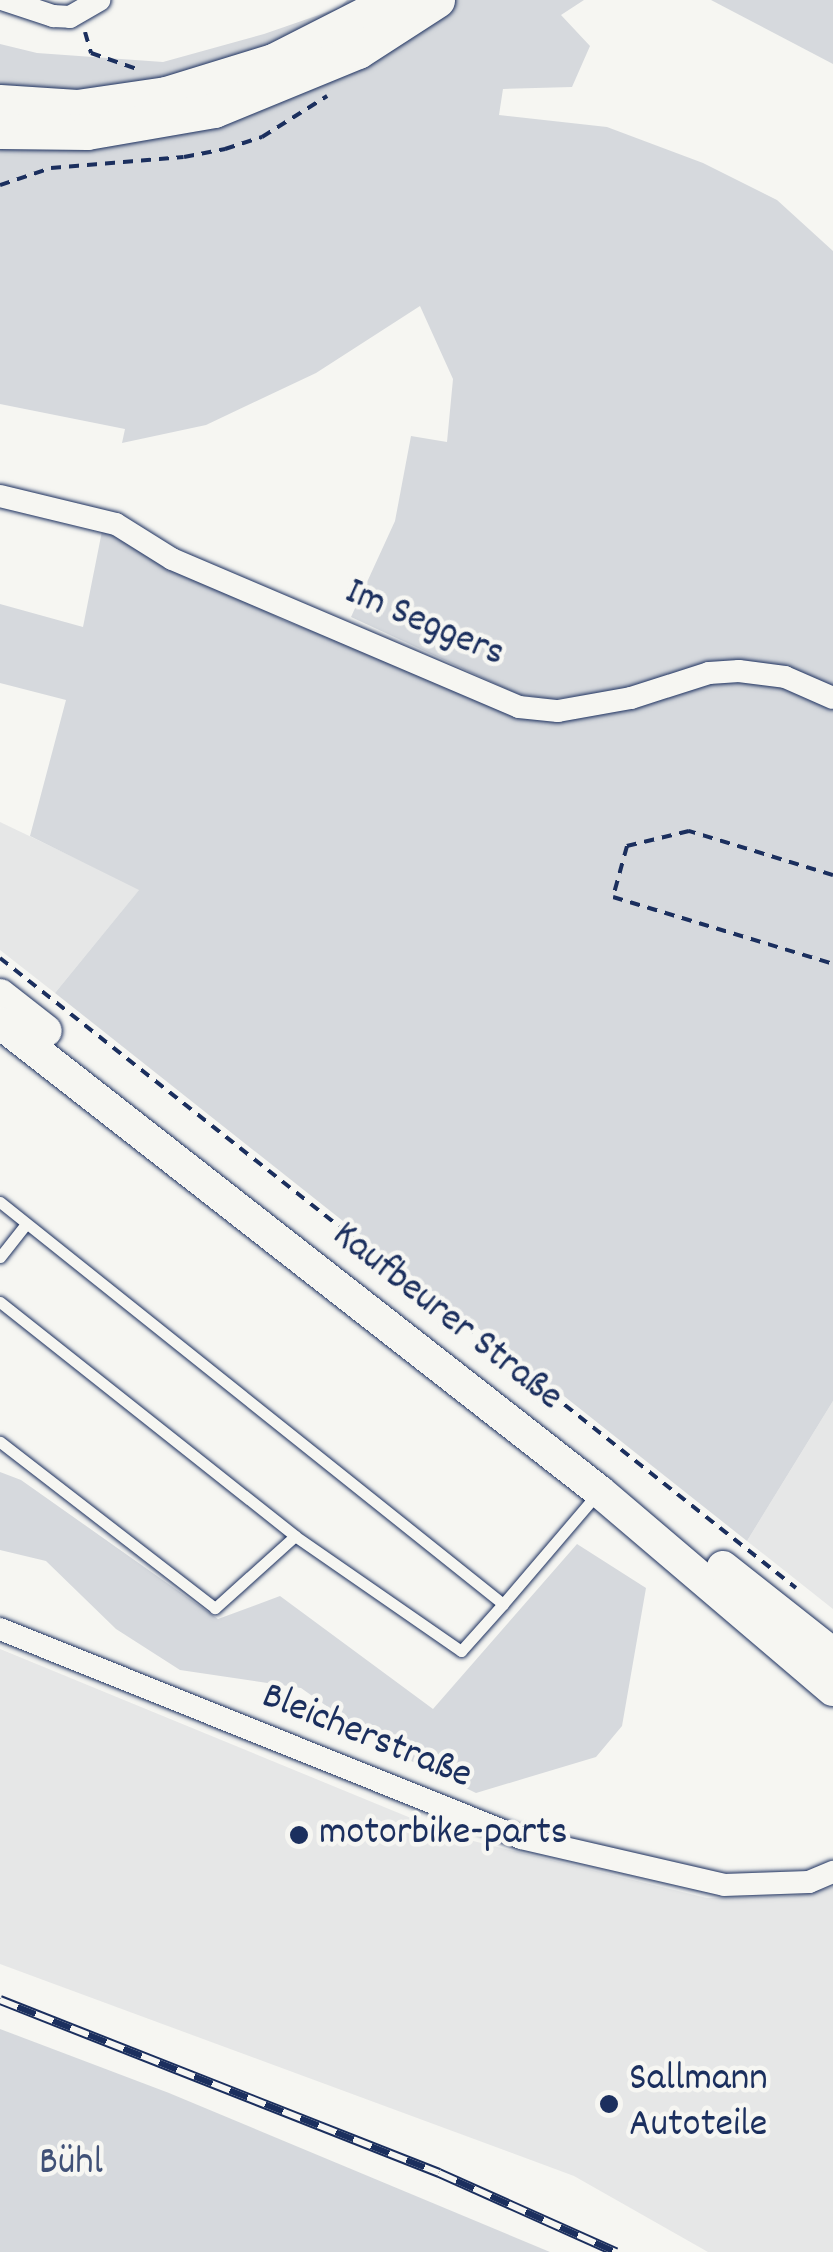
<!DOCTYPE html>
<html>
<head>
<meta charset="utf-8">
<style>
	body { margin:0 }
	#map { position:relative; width:833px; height:2252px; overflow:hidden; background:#f6f6f2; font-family:Dekko,sans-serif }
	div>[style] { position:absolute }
	.built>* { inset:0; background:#e6e7e7 }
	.green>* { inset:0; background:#d6d9dd }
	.path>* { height:4px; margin-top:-2px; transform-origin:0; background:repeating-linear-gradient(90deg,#1b2f5e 0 10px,transparent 0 18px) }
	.roads { filter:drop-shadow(0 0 2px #1b2f5e) drop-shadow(0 0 2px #1b2f5e) }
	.service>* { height:11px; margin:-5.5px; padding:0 5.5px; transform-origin:5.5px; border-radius:5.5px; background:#f6f6f2 }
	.minor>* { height:22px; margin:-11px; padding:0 11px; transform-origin:11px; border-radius:11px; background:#f6f6f2 }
	.secondary>* { height:32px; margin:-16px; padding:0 16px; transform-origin:16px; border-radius:16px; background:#f6f6f2 }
	.primary>* { height:35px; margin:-17.5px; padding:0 17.5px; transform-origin:17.5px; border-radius:17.5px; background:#f6f6f2 }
	.rail>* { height:10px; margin-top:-5px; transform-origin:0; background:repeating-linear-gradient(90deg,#f6f6f2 0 19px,#1b2f5e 0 38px); box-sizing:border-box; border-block:2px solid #1b2f5e }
	.dots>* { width:28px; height:28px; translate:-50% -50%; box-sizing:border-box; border:5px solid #f6f6f2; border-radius:50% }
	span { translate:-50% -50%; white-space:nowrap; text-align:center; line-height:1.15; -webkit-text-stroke:9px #f6f6f2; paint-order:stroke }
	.street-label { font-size:40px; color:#1b2f5e }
	.poi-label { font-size:40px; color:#1b2f5e }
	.left { translate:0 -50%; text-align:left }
	.park-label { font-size:40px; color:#405177 }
</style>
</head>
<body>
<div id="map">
	<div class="built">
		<div style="clip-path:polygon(0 822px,140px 889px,55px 993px,0 950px)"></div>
		<div style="clip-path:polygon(833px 1401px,833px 1609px,747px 1541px)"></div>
		<div style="clip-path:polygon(0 1649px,457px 1837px,707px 1898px,793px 1896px,833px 1887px,833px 2252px,708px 2252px,574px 2176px,0 1964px)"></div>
	</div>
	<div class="green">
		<div style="clip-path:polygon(347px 0,584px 0,561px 15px,590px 46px,572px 87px,503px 89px,499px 115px,607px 127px,703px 163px,777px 200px,833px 251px,833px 692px,788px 671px,553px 699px,520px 695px,351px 617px,395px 521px,411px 436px,447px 442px,453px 379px,420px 306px,316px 373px,206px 425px,122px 443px,125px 429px,0 404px,0 44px,37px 53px,163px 62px,264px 34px,339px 8px)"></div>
		<div style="clip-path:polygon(711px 0,833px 0,833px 64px)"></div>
		<div style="clip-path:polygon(103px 526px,283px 620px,445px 681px,516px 714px,708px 680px,782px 684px,833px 706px,833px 1401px,747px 1541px,55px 993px,139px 890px,30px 836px,66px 700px,0 683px,0 604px,83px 627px)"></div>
		<div style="clip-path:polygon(0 1472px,21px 1480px,218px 1619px,280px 1596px,433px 1709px,577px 1544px,646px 1588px,622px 1726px,596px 1757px,476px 1793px,389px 1750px,301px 1688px,180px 1670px,116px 1629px,46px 1561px,0 1550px)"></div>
		<div style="clip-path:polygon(0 2029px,169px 2093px,550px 2252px,0 2252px)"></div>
	</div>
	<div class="path">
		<div style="left:85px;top:32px;width:22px;rotate:74deg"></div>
		<div style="left:91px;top:53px;width:49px;rotate:19.2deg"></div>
		<div style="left:0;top:185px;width:54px;rotate:-18.4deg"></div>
		<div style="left:51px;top:168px;width:133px;rotate:-4.7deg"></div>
		<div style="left:184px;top:157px;width:42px;rotate:-11deg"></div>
		<div style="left:225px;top:149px;width:39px;rotate:-18deg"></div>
		<div style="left:262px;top:137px;width:77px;rotate:-32.2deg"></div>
		<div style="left:833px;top:875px;width:151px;rotate:-163deg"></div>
		<div style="left:689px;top:831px;width:64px;rotate:166.4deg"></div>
		<div style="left:627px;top:846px;width:53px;rotate:105.4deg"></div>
		<div style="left:613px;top:897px;width:230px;rotate:16.9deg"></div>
		<div style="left:0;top:958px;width:1015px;rotate:38.36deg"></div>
	</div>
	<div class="roads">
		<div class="service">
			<div style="left:0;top:1202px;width:644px;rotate:38.63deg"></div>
			<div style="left:503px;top:1604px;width:143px;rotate:-49.5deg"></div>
			<div style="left:0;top:1257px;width:42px;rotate:-51.8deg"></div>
			<div style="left:0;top:1302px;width:377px;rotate:38.4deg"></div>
			<div style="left:295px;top:1536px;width:108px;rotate:138deg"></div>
			<div style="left:215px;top:1608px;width:272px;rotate:-142.3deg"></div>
			<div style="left:295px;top:1536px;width:202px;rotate:34.7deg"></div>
			<div style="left:461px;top:1651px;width:63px;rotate:-48.2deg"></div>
		</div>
		<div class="minor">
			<div style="left:5px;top:0;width:51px;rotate:18.4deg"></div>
			<div style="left:53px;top:16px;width:17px;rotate:3deg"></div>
			<div style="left:70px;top:17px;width:34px;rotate:-30deg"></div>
			<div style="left:0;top:496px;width:119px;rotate:13.6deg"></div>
			<div style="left:116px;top:524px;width:66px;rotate:32deg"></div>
			<div style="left:172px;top:559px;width:377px;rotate:23.1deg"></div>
			<div style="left:519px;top:707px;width:39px;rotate:6deg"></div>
			<div style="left:558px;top:711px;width:74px;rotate:-10.1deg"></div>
			<div style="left:631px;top:698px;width:82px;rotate:-17.8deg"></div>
			<div style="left:709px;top:673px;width:30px;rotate:-4deg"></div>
			<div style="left:739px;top:671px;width:46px;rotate:7.4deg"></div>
			<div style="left:785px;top:677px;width:52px;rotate:23.6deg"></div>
			<div style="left:0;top:1629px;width:561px;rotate:21.86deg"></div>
			<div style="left:521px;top:1838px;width:208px;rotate:13deg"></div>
			<div style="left:724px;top:1885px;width:85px;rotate:-2deg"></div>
			<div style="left:809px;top:1882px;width:26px;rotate:-23deg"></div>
		</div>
		<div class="secondary">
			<div style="left:0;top:995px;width:58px;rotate:38deg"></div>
			<div style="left:0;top:1023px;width:760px;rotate:38deg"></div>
			<div style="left:599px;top:1491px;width:307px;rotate:40.4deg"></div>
			<div style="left:723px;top:1567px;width:140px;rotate:38.3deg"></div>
		</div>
		<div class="primary">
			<div style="left:0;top:102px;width:77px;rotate:3.7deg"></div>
			<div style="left:77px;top:107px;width:90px;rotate:-8.3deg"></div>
			<div style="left:166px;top:94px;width:112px;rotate:-17.1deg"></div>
			<div style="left:273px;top:61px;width:135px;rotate:-26.9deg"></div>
			<div style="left:0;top:131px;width:87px;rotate:0.7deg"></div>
			<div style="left:87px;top:132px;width:129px;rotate:-9.8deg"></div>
			<div style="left:214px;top:110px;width:156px;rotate:-22.3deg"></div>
			<div style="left:358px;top:51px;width:94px;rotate:-32.8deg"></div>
		</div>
	</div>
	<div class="rail">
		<div style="left:0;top:2000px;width:472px;rotate:21.5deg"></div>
		<div style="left:439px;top:2173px;width:194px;rotate:24.1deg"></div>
	</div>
	<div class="dots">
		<div style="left:299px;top:1835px;background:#1b2f5e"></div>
		<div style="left:609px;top:2104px;background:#1b2f5e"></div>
	</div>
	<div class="street-label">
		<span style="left:424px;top:625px;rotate:23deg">Im Seggers</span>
		<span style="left:446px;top:1318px;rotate:38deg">Kaufbeurer Straße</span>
		<span style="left:366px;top:1738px;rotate:22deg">Bleicherstraße</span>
	</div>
	<div class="poi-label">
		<span class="left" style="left:319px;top:1835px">motorbike-parts</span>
		<span class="left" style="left:629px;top:2104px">Sallmann<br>Autoteile</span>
	</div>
	<div class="park-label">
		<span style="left:71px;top:2165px">Bühl</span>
	</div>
</div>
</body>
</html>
